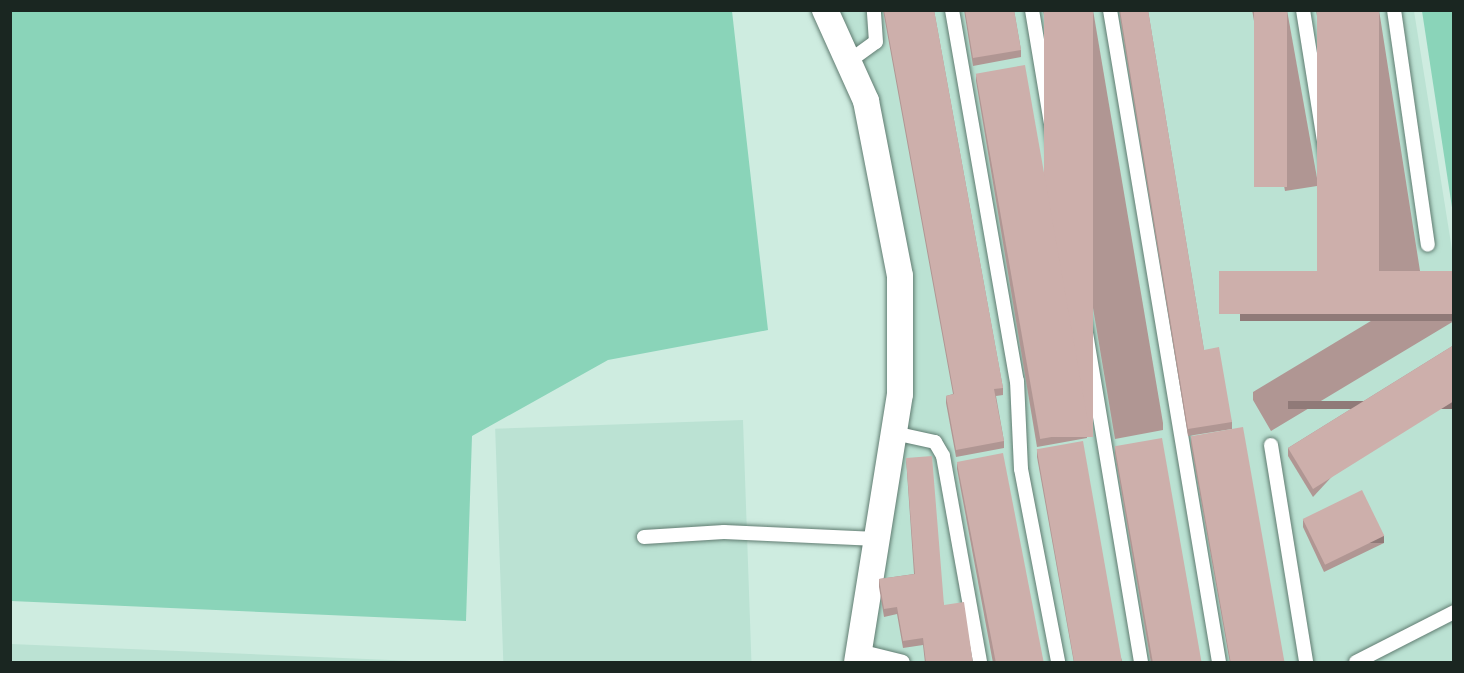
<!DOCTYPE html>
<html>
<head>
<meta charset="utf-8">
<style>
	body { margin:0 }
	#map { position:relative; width:1464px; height:673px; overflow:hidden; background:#ceece0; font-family:"PT Sans",sans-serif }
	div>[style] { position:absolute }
	.built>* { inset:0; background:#bbe2d3; transform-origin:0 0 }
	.green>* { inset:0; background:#8ad4b9 }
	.roads { filter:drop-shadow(0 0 2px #607c71) drop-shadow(0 0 2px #607c71) }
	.lane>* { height:14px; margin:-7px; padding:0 7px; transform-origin:7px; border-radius:7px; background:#fff }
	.street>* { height:26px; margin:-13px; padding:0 13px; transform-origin:13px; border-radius:13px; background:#fff }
	.wall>* { inset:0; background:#b09693 }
	.shaded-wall>* { inset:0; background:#907a78; transform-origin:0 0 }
	.building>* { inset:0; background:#cdafab; transform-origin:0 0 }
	span { translate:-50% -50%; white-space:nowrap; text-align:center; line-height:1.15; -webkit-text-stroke:4.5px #dbf9ed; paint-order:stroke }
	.frame { position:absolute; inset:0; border:12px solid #1a2621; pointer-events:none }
</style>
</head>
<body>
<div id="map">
	<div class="built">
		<div style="clip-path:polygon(832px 11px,1414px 11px,1453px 256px,1453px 662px,864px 662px,906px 277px)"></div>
		<div style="left:743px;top:420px;width:242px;height:248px;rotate:88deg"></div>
		<div style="clip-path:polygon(10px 644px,11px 644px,437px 662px,11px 662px)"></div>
	</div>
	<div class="green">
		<div style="clip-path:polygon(11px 10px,732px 11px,768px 330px,608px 360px,472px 436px,466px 621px,11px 601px)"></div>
		<div style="clip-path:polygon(1422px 11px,1453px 11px,1453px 214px)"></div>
	</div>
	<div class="roads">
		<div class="lane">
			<div style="left:952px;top:10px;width:377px;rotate:80.1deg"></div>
			<div style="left:1017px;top:381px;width:88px;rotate:87.4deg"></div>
			<div style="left:1021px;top:469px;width:197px;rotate:79.1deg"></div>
			<div style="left:1032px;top:10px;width:661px;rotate:80.51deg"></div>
			<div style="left:1110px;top:10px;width:661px;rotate:80.51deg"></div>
			<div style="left:1303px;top:10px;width:278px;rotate:80.9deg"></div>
			<div style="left:1394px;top:10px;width:237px;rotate:81.8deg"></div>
			<div style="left:848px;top:62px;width:34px;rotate:-36deg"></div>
			<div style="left:876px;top:42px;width:32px;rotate:-94deg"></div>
			<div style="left:894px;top:433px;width:42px;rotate:12.4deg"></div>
			<div style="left:935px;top:442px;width:16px;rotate:60deg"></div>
			<div style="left:943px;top:456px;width:209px;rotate:79.8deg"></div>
			<div style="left:1271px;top:445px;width:220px;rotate:80.8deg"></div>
			<div style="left:644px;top:537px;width:80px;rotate:-3.6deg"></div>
			<div style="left:724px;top:532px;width:153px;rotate:2.6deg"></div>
			<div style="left:859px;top:651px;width:45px;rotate:14deg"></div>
			<div style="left:1356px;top:662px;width:110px;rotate:-27deg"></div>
		</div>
		<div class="street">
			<div style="left:825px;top:10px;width:100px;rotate:65.7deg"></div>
			<div style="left:866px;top:101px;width:178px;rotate:79deg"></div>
			<div style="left:900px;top:276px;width:118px;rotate:90deg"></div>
			<div style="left:900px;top:394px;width:271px;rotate:99.1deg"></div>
		</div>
	</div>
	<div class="wall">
		<div style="clip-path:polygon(883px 10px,934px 10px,1003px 388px,1003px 395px,996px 396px,1004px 441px,1004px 448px,956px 457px,946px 403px,946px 396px,953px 394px)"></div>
		<div style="clip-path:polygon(964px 10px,1014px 10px,1021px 50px,1021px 57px,973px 66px)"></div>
		<div style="clip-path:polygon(1043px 10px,1093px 10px,1163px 423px,1163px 430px,1115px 439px)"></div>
		<div style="clip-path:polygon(1119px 10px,1148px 10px,1204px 350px,1232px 422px,1232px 429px,1188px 436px)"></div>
		<div style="clip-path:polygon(1252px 10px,1287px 10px,1317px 178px,1317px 186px,1285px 191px)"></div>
		<div style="clip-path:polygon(1316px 10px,1379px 10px,1423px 290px,1454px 271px,1454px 321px,1271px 431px,1253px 400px,1253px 392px,1414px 295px,1362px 303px)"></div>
		<div style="clip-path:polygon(976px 74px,1087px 431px,1087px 438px,1037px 447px,976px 81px)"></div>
		<div style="clip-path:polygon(1454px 345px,1313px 497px,1288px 456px,1288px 448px)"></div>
		<div style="clip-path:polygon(1191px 436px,1285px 663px,1230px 663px,1191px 444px)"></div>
		<div style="clip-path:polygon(1115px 446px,1202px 663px,1151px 663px,1115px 454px)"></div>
		<div style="clip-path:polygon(1037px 449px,1123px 663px,1074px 663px,1037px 457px)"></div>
		<div style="clip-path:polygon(906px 458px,944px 605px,973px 663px,925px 663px,923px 645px,903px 648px,897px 614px,884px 617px,879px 587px,879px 579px,914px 574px)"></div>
		<div style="clip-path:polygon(957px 462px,1042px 663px,993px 663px,957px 469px)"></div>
		<div style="clip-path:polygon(1303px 520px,1384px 543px,1324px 572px,1303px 527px)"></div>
	</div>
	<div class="shaded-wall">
		<div style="left:1454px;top:314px;width:7px;height:214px;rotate:90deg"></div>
		<div style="left:1454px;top:401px;width:8px;height:166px;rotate:90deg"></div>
		<div style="left:1384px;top:536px;width:7px;height:67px;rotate:90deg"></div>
	</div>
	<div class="building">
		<div style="clip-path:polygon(884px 10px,934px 10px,1003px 388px,994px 389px,1004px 441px,956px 450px,946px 396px,954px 394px)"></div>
		<div style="clip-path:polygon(965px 10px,1014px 10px,1021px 50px,973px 58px)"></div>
		<div style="left:1044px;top:10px;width:49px;height:427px"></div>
		<div style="clip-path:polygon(1120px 10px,1148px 10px,1204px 350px,1219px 347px,1232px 422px,1188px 429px)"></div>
		<div style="left:1254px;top:10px;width:33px;height:177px"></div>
		<div style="left:1317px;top:10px;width:62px;height:290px"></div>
		<div style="left:1025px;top:65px;width:371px;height:50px;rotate:80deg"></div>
		<div style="left:1454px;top:271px;width:43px;height:235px;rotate:90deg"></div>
		<div style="clip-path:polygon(1454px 345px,1454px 401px,1313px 489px,1288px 448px)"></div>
		<div style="left:1243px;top:427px;width:240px;height:53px;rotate:80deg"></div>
		<div style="left:1162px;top:438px;width:229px;height:48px;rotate:80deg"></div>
		<div style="left:1083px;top:441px;width:226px;height:47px;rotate:80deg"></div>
		<div style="left:1003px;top:453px;width:214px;height:47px;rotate:79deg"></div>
		<div style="clip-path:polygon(932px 456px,944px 605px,964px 602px,973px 663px,926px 663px,923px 638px,903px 641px,897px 607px,884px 609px,879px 579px,915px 574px,906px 458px)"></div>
		<div style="left:1362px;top:490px;width:51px;height:66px;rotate:64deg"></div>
	</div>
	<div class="frame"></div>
</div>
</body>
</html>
